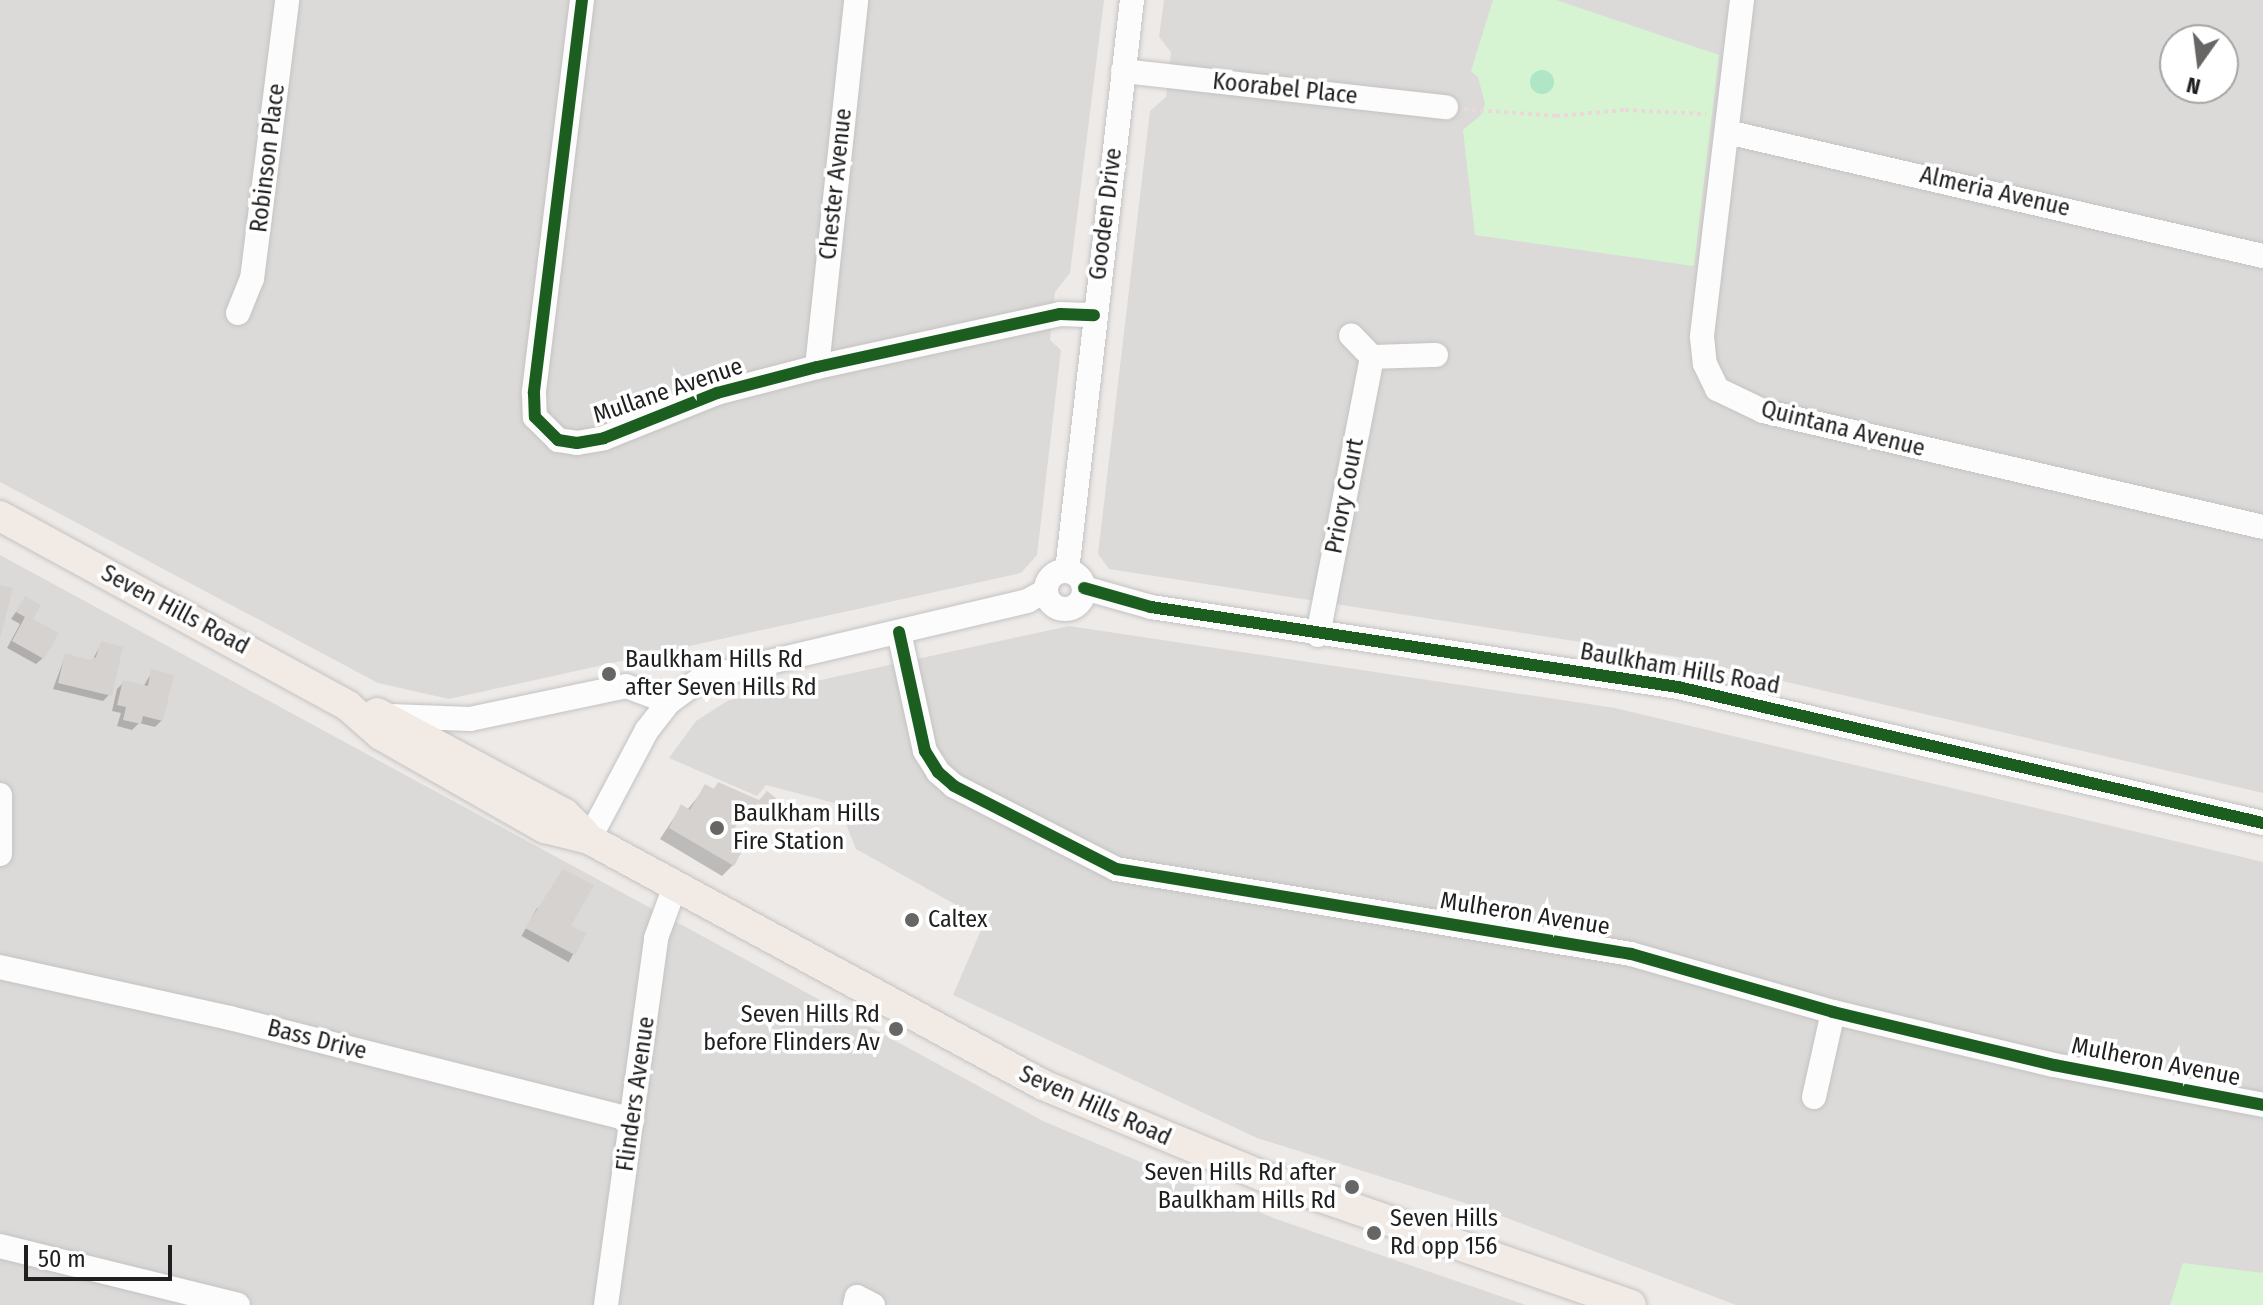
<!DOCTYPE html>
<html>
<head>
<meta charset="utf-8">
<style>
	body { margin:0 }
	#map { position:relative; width:2263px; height:1305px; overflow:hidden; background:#edeae8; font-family:"Fira Sans Condensed",sans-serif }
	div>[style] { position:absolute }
	.residential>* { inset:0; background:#dcdad9 }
	.park>* { inset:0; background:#d7f4d2 }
	.pitch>* { inset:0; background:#b0e6c6 }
	.round { border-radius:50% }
	.shadow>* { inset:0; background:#0003; transform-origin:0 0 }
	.building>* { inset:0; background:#d6d2d0 }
	.path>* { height:4px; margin-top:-2px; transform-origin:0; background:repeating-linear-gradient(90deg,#ebd9da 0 4px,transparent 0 8px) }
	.roads { filter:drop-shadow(0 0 2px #c4c3c2) drop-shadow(0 0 2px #c4c3c2) }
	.minor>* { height:24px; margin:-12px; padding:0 12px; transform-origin:12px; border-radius:12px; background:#fcfcfc }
	.minor>.ring { margin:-12px; padding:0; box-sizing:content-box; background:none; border:24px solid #fcfcfc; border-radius:50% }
	.major>* { height:30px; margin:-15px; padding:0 15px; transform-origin:15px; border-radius:15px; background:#f1eae5 }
	.cycleway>* { height:12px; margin:-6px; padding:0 6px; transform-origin:6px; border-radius:6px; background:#1b5e20 }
	.dots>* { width:22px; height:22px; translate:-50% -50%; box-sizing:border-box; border:4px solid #fff; border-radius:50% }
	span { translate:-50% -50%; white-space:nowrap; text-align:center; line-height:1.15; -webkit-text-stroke:7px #fff; paint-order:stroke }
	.street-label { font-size:24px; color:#1f1f1f }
	.poi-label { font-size:24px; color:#1f1f1f }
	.left { translate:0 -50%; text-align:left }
	.right { translate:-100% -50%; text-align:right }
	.north { position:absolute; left:2159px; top:24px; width:80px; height:80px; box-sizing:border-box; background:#fff; border:2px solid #a5a5a5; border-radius:50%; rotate:194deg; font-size:22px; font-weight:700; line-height:32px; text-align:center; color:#1f1f1f }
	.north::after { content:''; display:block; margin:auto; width:28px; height:36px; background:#676665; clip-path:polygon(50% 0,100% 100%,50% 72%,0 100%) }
	.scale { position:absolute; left:24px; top:1245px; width:148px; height:36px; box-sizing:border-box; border:4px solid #1f1f1f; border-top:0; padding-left:10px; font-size:24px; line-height:28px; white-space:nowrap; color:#1f1f1f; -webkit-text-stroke:6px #fff; paint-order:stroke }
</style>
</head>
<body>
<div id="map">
	<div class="residential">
		<div style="clip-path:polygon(0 0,1104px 0,1070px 273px,1055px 292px,1050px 340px,1061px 350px,1037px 555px,1021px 573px,449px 699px,378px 683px,0 482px)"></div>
		<div style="clip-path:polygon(evenodd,1164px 0,2263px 0,2263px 793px,1684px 658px,1109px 569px,1098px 554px,1150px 111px,1166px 97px,1171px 52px,1159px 37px,1164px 0,2175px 40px,2223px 40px,2223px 88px,2175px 88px,2175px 40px)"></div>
		<div style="clip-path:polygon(0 555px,1043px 1121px,1276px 1219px,1526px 1305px,0 1305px)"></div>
		<div style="clip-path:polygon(1069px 626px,1615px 708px,2263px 862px,2263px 1305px,1736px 1305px,1478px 1207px,1257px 1138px,953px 995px,985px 921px,856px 849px,838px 804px,766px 785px,757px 796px,669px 758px,696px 721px,729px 700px)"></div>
	</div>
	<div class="park">
		<div style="clip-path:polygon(1493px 0,1556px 0,1719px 55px,1694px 266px,1475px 235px,1463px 130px,1481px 115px,1485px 104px,1478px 77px,1471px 71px)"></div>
		<div style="clip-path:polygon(2183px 1263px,2263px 1273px,2263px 1305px,2170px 1305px)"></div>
	</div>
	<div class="pitch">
		<div class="round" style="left:1530px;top:70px;width:24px;height:24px"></div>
	</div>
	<div class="shadow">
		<div style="clip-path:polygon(25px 599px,43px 658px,36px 664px,7px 648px,20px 624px,11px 619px)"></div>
		<div style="clip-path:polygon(101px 644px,110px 694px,103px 701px,53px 689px,65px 656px,92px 661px)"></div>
		<div style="clip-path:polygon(152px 672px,162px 720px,155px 727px,139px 723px,132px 730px,117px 726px,121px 713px,112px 711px,117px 689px,124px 682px,143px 687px)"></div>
		<div style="clip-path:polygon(718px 784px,763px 814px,752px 824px,738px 817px,730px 835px,733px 865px,722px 876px,660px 839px,681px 807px,687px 810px,706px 787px,713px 790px)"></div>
		<div style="left:537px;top:908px;width:54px;height:32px;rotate:29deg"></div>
	</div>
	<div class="building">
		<div style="clip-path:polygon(0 585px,13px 588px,1px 636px,0 636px)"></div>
		<div style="clip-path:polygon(25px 596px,41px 605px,33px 619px,59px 633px,44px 659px,12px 641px,25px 617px,16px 612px)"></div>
		<div style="clip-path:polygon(101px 641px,123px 647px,112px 696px,58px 683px,65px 653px,89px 660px,96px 657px)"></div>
		<div style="clip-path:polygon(151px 669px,174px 675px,163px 721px,143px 716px,141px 724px,123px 720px,126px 707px,117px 705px,123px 680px,148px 686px)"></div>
		<div style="clip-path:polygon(718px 782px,759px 800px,767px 791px,777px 799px,764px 815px,746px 806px,732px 834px,747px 842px,734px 866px,669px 828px,681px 804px,690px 810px,705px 784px,714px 789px)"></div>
		<div style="clip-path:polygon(563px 869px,594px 885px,571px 926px,587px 933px,575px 955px,525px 928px)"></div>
	</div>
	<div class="path">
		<div style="left:1464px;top:109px;width:92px;rotate:4.4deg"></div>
		<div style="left:1556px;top:116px;width:69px;rotate:-5deg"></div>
		<div style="left:1625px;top:110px;width:81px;rotate:2.8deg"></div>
	</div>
	<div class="roads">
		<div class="minor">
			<div style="left:582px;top:0;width:396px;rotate:97deg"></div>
			<div style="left:534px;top:393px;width:24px;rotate:88deg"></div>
			<div style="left:535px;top:417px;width:33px;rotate:45deg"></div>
			<div style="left:558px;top:440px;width:19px;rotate:9deg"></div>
			<div style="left:577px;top:443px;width:27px;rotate:-10deg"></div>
			<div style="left:604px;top:438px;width:122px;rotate:-21.7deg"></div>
			<div style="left:717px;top:393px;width:103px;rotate:-14.6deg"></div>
			<div style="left:817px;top:367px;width:249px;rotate:-12.3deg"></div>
			<div style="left:1060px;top:314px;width:34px;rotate:2deg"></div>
			<div style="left:1742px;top:0;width:339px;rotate:96.8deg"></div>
			<div style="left:1702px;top:337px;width:27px;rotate:84deg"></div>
			<div style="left:1705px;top:364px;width:28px;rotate:64deg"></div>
			<div style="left:1717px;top:389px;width:51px;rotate:25.6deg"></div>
			<div style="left:1763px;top:411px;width:513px;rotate:13.06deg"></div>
			<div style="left:1123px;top:71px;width:325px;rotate:6.4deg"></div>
			<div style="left:1727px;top:132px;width:550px;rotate:13.03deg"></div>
			<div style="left:238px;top:313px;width:37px;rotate:-68deg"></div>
			<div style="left:252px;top:279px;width:281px;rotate:-82.8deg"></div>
			<div style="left:1372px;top:357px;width:64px;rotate:-1.8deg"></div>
			<div style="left:817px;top:367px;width:369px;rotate:-83.9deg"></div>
			<div class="ring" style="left:1046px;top:571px;width:14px;height:14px"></div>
			<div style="left:1067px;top:571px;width:575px;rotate:-83.51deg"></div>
			<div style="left:1084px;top:588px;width:70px;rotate:15.8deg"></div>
			<div style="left:1151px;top:607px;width:533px;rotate:8.63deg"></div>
			<div style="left:1678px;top:687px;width:601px;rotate:13.09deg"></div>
			<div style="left:899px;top:632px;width:122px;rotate:77.7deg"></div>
			<div style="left:925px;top:751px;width:25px;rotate:58deg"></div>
			<div style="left:938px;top:772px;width:21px;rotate:41deg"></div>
			<div style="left:954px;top:786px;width:182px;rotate:27.1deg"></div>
			<div style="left:1116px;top:869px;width:522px;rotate:9.37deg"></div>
			<div style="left:1631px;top:954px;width:210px;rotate:16deg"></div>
			<div style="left:1833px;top:1012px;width:227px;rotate:13.5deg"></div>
			<div style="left:2054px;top:1065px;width:213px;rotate:10.8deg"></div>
			<div style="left:1318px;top:635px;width:283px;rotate:-79deg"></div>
			<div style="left:1372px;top:357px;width:30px;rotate:-134deg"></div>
			<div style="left:390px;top:716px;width:80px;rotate:2.1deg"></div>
			<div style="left:470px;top:719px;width:159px;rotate:-11.9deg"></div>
			<div style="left:626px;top:686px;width:46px;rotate:20.4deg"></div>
			<div style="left:0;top:795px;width:59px;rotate:90deg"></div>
			<div style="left:589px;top:839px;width:123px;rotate:-62deg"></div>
			<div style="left:647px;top:730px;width:36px;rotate:-52deg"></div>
			<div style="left:669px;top:702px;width:41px;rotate:-36deg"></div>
			<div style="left:702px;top:678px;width:334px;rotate:-13.3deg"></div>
			<div style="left:1027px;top:601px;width:21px;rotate:-28deg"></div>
			<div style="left:0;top:967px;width:236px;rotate:12.5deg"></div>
			<div style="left:230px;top:1018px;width:415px;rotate:14.2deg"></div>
			<div style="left:1814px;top:1097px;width:87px;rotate:-77.4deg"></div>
			<div style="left:0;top:1246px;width:245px;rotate:13.9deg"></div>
			<div style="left:606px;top:1305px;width:370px;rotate:-82.2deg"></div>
			<div style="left:656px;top:938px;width:55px;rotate:-69.9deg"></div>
			<div style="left:855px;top:1305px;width:8px;rotate:-76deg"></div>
			<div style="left:857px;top:1297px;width:18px;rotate:27deg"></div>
		</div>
		<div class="major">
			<div style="left:0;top:516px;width:396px;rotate:28.6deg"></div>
			<div style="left:348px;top:706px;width:44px;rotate:41.3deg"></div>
			<div style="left:381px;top:735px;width:189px;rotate:29.6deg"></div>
			<div style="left:545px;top:828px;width:45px;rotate:14deg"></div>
			<div style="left:589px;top:839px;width:516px;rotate:28.45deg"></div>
			<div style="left:1043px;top:1085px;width:251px;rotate:22.5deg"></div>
			<div style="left:1275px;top:1181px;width:377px;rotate:19.2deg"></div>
			<div style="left:377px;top:713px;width:213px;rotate:28.2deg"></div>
			<div style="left:565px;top:814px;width:27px;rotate:45deg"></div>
		</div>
	</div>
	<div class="cycleway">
		<div style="left:582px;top:0;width:396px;rotate:97deg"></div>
		<div style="left:534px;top:393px;width:24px;rotate:88deg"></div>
		<div style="left:535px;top:417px;width:33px;rotate:45deg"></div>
		<div style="left:558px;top:440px;width:19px;rotate:9deg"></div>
		<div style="left:577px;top:443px;width:27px;rotate:-10deg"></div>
		<div style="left:604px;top:438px;width:122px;rotate:-21.7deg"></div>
		<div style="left:717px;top:393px;width:103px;rotate:-14.6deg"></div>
		<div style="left:817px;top:367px;width:249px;rotate:-12.3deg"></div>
		<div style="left:1060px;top:314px;width:34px;rotate:2deg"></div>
		<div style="left:1084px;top:588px;width:70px;rotate:15.8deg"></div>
		<div style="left:1151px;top:607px;width:533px;rotate:8.63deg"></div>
		<div style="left:1678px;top:687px;width:601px;rotate:13.09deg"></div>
		<div style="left:899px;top:632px;width:122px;rotate:77.7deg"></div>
		<div style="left:925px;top:751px;width:25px;rotate:58deg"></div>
		<div style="left:938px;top:772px;width:21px;rotate:41deg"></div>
		<div style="left:954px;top:786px;width:182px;rotate:27.1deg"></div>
		<div style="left:1116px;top:869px;width:522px;rotate:9.37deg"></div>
		<div style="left:1631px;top:954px;width:210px;rotate:16deg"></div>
		<div style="left:1833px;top:1012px;width:227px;rotate:13.5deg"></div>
		<div style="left:2054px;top:1065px;width:213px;rotate:10.8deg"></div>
	</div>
	<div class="dots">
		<div style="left:609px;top:674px;background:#676665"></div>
		<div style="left:717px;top:828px;background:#676665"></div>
		<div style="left:912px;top:920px;background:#676665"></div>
		<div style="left:896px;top:1029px;background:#676665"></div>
		<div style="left:1352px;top:1187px;background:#676665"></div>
		<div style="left:1374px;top:1233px;background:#676665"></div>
	</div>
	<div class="street-label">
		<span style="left:1285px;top:89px;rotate:6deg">Koorabel Place</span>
		<span style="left:268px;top:158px;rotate:-83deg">Robinson Place</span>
		<span style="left:836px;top:184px;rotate:-84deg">Chester Avenue</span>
		<span style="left:1995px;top:192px;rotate:13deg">Almeria Avenue</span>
		<span style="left:1106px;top:214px;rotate:-83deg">Gooden Drive</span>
		<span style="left:668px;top:391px;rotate:-19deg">Mullane Avenue</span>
		<span style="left:1843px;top:429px;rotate:14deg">Quintana Avenue</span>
		<span style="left:1345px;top:496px;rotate:-79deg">Priory Court</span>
		<span style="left:175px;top:610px;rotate:28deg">Seven Hills Road</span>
		<span style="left:1680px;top:669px;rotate:10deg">Baulkham Hills Road</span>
		<span style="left:1525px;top:914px;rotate:9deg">Mulheron Avenue</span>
		<span style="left:317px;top:1040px;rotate:14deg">Bass Drive</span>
		<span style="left:2156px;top:1062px;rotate:11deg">Mulheron Avenue</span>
		<span style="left:636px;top:1094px;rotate:-82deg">Flinders Avenue</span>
		<span style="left:1095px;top:1106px;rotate:24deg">Seven Hills Road</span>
	</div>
	<div class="poi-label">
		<span class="left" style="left:625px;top:674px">Baulkham Hills Rd<br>after Seven Hills Rd</span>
		<span class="left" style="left:733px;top:828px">Baulkham Hills<br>Fire Station</span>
		<span class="left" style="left:928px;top:920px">Caltex</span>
		<span class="right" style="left:880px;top:1029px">Seven Hills Rd<br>before Flinders Av</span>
		<span class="right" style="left:1336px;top:1187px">Seven Hills Rd after<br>Baulkham Hills Rd</span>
		<span class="left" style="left:1390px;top:1233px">Seven Hills<br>Rd opp 156</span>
	</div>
	<div class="north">N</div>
	<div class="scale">50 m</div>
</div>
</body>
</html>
